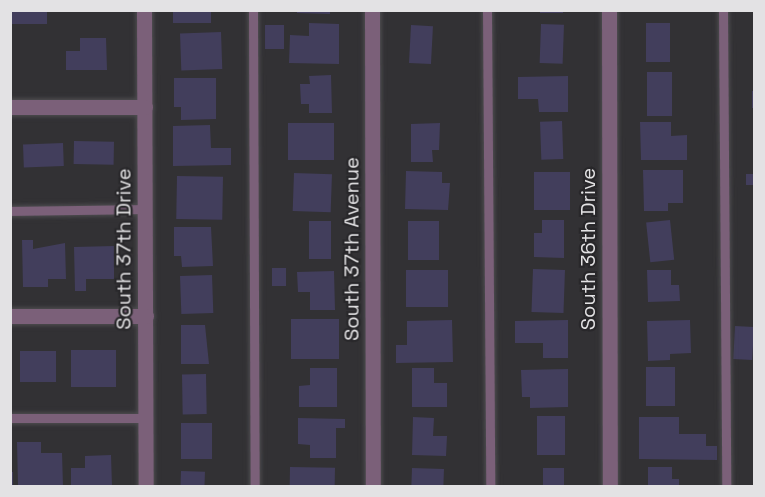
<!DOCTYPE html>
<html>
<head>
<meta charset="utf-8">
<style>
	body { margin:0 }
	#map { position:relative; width:765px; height:497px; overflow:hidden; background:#323134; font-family:"Space Grotesk",sans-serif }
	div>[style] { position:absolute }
	.building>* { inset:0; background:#423e5c; transform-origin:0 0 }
	.roads { filter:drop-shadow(0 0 2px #4e4d50) drop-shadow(0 0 2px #4e4d50) }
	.service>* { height:9px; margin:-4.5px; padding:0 4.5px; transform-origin:4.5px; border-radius:4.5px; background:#7b6079 }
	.minor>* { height:15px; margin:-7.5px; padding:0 7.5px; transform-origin:7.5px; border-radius:7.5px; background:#7b6079 }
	span { translate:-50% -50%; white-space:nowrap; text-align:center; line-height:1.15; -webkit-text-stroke:4.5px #28272a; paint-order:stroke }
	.street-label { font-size:20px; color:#e3e2e4 }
	.frame { position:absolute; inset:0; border:12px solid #e3e2e4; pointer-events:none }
</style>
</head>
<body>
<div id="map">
	<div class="building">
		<div style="left:10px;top:10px;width:37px;height:14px"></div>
		<div style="left:173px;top:10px;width:38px;height:13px"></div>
		<div style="clip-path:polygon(297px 10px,330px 10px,330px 14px,297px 13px)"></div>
		<div style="left:540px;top:10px;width:23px;height:3px"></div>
		<div style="clip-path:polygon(309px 23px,339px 24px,339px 64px,289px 63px,290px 35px,309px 36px)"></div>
		<div style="left:646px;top:23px;width:24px;height:39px"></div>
		<div style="left:541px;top:24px;width:23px;height:39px;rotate:2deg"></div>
		<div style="left:265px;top:25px;width:19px;height:24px"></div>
		<div style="left:411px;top:25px;width:22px;height:38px;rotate:3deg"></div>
		<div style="left:221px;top:32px;width:37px;height:41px;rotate:88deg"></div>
		<div style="clip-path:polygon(80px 38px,106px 38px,107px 70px,66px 70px,66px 51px,80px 51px)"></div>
		<div style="left:647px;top:72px;width:25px;height:44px"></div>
		<div style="clip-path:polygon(331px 75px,332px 113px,309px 113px,309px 104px,301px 104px,300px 84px,310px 84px,309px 76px)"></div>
		<div style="clip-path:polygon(568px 76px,568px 112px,539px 112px,538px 99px,518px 99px,518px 77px)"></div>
		<div style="clip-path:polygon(174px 78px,216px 78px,216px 119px,181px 120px,181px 107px,174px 107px)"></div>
		<div style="left:752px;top:91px;width:2px;height:17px"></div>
		<div style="left:562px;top:121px;width:38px;height:22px;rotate:88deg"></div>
		<div style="clip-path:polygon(640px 122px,671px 122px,671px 136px,687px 135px,687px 160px,641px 160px)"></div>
		<div style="left:288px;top:123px;width:46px;height:37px"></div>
		<div style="clip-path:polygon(440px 123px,439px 150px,432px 150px,433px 162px,411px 162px,411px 124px)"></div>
		<div style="clip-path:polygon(210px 125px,211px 148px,231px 148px,231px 165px,173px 166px,173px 126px)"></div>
		<div style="left:74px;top:141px;width:40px;height:23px;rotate:1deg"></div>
		<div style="left:63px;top:143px;width:23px;height:40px;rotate:88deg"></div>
		<div style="clip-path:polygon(643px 170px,683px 170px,683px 203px,668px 203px,668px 211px,644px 211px)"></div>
		<div style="clip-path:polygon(406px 171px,442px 172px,442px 183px,450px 183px,448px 210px,405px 209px)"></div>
		<div style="left:534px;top:172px;width:36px;height:38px"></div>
		<div style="left:294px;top:173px;width:38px;height:38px;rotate:2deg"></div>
		<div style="left:746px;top:174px;width:8px;height:11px"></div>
		<div style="left:177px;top:176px;width:46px;height:43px;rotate:1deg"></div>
		<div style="clip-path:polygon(542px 220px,564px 220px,564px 258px,534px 257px,534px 233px,542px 233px)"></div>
		<div style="left:670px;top:220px;width:40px;height:24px;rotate:84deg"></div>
		<div style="left:309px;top:221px;width:22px;height:38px"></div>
		<div style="left:439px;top:221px;width:39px;height:31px;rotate:90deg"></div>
		<div style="clip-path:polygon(174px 227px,211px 227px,213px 266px,182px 267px,181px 256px,174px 256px)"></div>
		<div style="clip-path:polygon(22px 240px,33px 240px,33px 249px,65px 243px,66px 279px,48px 279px,48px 287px,23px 287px)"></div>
		<div style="clip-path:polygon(114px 246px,114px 279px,86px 279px,86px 291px,75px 291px,74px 247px)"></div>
		<div style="left:286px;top:268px;width:18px;height:14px;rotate:90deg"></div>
		<div style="left:533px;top:269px;width:32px;height:43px;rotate:2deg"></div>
		<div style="left:406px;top:270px;width:42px;height:37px"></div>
		<div style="clip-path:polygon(647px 270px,671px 270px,671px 285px,679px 285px,680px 301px,648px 302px)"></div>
		<div style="clip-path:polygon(334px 271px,335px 310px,310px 310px,310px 292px,298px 292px,297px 272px)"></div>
		<div style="left:212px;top:275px;width:38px;height:32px;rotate:88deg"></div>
		<div style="left:291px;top:319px;width:48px;height:40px"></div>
		<div style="clip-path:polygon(452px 320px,453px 362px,396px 363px,396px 345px,407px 345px,407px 321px)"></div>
		<div style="clip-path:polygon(568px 320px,568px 358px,543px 358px,543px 343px,515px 343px,515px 321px)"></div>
		<div style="clip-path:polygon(690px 320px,691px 353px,670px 354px,670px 360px,648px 361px,647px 321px)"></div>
		<div style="clip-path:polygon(181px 325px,205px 325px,209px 364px,181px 364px)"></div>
		<div style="left:735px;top:326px;width:19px;height:33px;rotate:3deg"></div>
		<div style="left:71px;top:350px;width:45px;height:37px"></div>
		<div style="left:20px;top:351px;width:36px;height:31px"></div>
		<div style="left:646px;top:367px;width:29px;height:39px"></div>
		<div style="clip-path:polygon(310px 368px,337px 368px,337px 407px,299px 407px,299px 386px,310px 385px)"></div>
		<div style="clip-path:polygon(412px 368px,434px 368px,434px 383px,447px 383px,447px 407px,412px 407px)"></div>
		<div style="clip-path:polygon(568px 369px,568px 407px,530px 408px,530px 397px,522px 397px,521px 370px)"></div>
		<div style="left:206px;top:374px;width:40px;height:24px;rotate:89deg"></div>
		<div style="left:537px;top:416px;width:28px;height:39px"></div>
		<div style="clip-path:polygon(413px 417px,434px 418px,433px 436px,447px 436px,446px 456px,412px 455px)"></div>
		<div style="clip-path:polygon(639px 417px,679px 417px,679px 434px,706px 434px,706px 446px,717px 446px,717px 460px,639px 459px)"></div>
		<div style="clip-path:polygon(298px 418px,345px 419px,345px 428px,336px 428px,336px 458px,310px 458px,310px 445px,298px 444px)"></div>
		<div style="left:181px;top:423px;width:31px;height:36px"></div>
		<div style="clip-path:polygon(17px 442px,41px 442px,41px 453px,62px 453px,63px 486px,18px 486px)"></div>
		<div style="clip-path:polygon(111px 455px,112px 486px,71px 486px,71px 468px,85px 468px,85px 456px)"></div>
		<div style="left:290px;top:467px;width:45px;height:19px;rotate:1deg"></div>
		<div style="clip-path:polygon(648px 467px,672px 467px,672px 479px,679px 479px,679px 486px,648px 486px)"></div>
		<div style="left:412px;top:468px;width:32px;height:18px;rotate:2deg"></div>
		<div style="left:543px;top:468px;width:21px;height:18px"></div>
		<div style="left:181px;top:471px;width:24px;height:15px;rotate:2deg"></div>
		<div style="left:10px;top:472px;width:3px;height:14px"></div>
	</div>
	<div class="roads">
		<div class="service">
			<div style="left:253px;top:10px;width:476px;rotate:89.8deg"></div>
			<div style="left:487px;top:10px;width:476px;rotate:89.6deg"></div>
			<div style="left:723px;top:10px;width:476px;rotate:89.6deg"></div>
			<div style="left:10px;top:211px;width:135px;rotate:-0.8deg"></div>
			<div style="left:10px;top:418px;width:136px"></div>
		</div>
		<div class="minor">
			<div style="left:144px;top:10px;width:476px;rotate:89.8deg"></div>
			<div style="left:372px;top:10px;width:476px;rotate:89.9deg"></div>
			<div style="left:609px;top:10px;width:476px;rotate:89.9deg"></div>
			<div style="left:10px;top:107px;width:135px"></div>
			<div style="left:10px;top:316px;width:136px"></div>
		</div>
	</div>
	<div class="street-label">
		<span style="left:124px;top:249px;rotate:-90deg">South 37th Drive</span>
		<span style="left:352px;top:249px;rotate:-90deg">South 37th Avenue</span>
		<span style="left:588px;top:249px;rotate:-90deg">South 36th Drive</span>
	</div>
	<div class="frame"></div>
</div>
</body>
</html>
